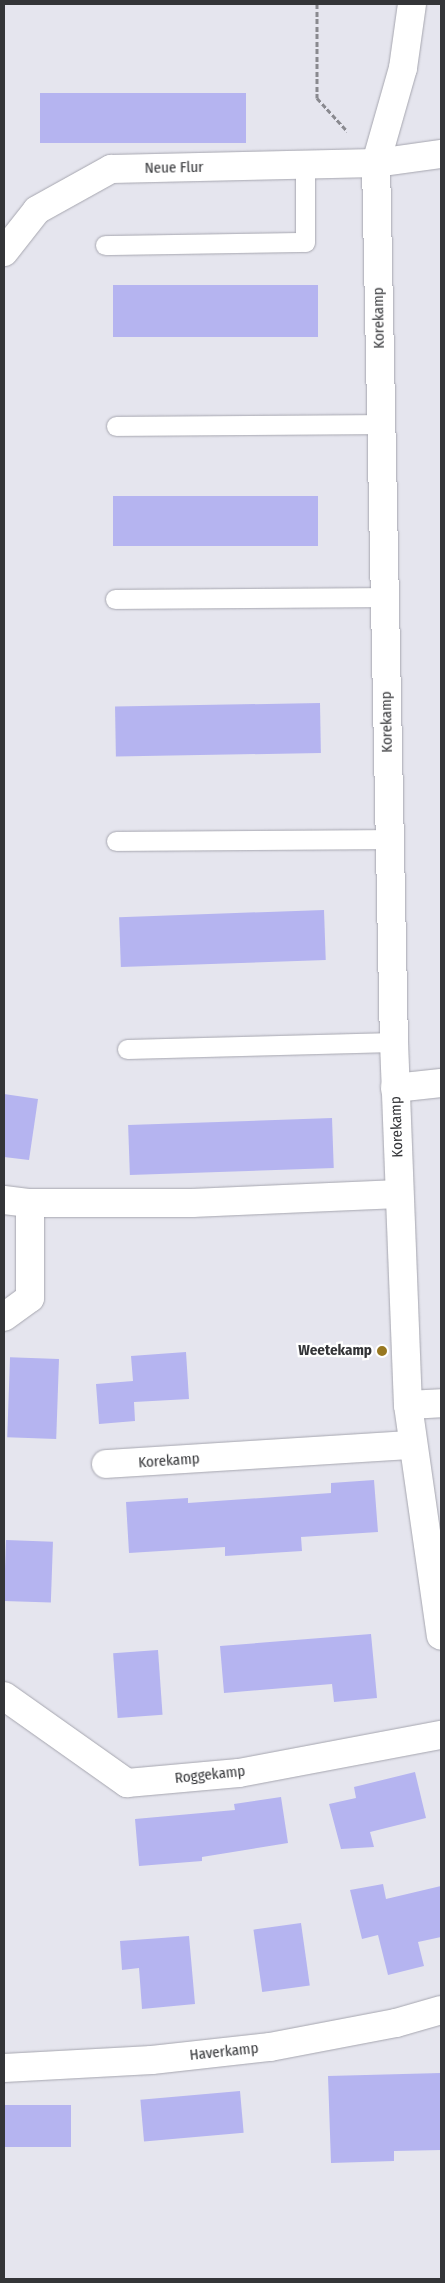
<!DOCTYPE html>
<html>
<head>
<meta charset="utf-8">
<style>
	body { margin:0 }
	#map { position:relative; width:445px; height:2283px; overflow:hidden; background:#e5e5ee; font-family:"Fira Sans Condensed",sans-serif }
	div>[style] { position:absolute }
	.building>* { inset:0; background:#b5b4f0; transform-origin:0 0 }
	.path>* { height:3px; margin-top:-1.5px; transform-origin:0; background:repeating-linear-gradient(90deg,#89898f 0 5px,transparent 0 7.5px) }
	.roads { filter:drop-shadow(0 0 1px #a6a6af) drop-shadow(0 0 1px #a6a6af) }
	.lane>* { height:19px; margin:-9.5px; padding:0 9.5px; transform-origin:9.5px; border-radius:9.5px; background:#fff }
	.street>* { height:28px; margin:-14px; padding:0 14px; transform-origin:14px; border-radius:14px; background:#fff }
	.dots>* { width:14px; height:14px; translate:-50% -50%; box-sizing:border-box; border:2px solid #fff; border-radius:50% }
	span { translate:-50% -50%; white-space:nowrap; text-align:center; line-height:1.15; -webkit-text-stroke:4.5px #fff; paint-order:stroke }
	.street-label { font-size:15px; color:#343538 }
	.poi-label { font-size:15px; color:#343538; font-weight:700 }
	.right { translate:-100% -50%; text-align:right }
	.frame { position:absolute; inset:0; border:5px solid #343538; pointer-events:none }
</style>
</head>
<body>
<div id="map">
	<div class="building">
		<div style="left:40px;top:93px;width:206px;height:50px"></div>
		<div style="left:318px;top:285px;width:52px;height:205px;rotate:90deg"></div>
		<div style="left:318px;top:496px;width:50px;height:205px;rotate:90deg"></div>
		<div style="left:320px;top:703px;width:50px;height:205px;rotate:89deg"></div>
		<div style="left:324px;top:910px;width:50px;height:205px;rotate:88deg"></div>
		<div style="clip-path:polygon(4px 1094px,38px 1099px,29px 1160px,4px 1157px)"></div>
		<div style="left:332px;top:1118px;width:50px;height:204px;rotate:88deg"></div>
		<div style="clip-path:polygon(186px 1352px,189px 1399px,134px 1402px,135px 1421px,99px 1424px,96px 1384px,133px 1381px,131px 1356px)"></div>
		<div style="left:59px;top:1359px;width:80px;height:49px;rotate:92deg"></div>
		<div style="clip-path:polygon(374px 1480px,378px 1532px,301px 1537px,302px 1551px,225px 1556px,225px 1547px,129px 1553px,126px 1502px,188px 1498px,188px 1503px,331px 1493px,331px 1483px)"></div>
		<div style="left:6px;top:1540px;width:47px;height:61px;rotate:2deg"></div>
		<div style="clip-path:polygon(371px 1634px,377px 1698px,334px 1702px,332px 1684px,224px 1693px,220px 1646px)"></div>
		<div style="left:158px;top:1650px;width:65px;height:45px;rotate:86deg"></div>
		<div style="clip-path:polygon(415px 1772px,426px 1818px,370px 1832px,374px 1847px,341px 1849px,329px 1804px,356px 1798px,354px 1787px)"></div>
		<div style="clip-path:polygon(281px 1797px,288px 1843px,202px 1857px,202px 1861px,139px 1866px,135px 1819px,235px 1810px,234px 1804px)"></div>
		<div style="clip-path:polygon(383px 1884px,386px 1899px,441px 1886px,441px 1937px,418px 1942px,424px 1966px,388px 1975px,378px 1935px,362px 1939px,350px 1890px)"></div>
		<div style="left:301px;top:1923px;width:63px;height:48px;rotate:82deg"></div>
		<div style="clip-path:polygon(189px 1936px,195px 2004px,142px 2009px,139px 1968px,122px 1970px,120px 1941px)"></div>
		<div style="clip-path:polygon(441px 2073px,441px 2150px,394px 2151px,394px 2161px,331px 2163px,328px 2076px)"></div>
		<div style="left:240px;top:2091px;width:42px;height:100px;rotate:85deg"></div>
		<div style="left:5px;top:2105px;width:66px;height:42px"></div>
	</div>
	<div class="path">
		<div style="left:317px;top:4px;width:94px;rotate:90deg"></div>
		<div style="left:317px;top:98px;width:45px;rotate:47.7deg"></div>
	</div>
	<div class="roads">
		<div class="lane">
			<div style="left:105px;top:245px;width:200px;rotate:-0.9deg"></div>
			<div style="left:305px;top:242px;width:78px;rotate:-90deg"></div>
			<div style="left:116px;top:426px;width:265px;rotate:-0.4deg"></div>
			<div style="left:115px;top:599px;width:270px;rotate:-0.4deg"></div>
			<div style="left:116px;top:841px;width:274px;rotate:-0.4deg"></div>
			<div style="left:127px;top:1049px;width:267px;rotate:-1.5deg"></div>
		</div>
		<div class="street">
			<div style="left:412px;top:4px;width:65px;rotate:98deg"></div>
			<div style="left:403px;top:68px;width:99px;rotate:105.9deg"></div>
			<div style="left:376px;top:163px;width:879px;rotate:88.83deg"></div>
			<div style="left:394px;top:1042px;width:363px;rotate:87.8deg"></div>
			<div style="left:408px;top:1405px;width:233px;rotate:81.9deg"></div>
			<div style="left:4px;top:252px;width:53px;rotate:-51.8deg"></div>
			<div style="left:37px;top:210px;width:85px;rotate:-29deg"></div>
			<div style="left:111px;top:169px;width:265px;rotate:-1.3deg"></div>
			<div style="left:376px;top:163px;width:66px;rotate:-7.9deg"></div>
			<div style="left:395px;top:1088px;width:46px;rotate:-6.2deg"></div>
			<div style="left:4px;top:1200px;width:26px;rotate:7deg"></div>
			<div style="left:4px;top:1317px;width:32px;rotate:-36deg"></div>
			<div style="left:30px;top:1298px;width:95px;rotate:-90deg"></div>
			<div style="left:30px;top:1203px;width:162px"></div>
			<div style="left:192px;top:1203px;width:207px;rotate:-2.5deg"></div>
			<div style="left:408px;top:1405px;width:33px;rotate:-3deg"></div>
			<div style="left:106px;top:1464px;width:306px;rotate:-3.6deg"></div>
			<div style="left:4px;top:1696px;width:151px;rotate:35.3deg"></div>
			<div style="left:127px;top:1783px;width:112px;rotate:-5.1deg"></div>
			<div style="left:239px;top:1773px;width:206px;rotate:-10.7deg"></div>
			<div style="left:4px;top:2068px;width:148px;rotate:-3.1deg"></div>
			<div style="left:152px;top:2060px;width:119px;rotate:-6.3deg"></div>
			<div style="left:270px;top:2047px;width:128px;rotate:-10.8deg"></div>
			<div style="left:396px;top:2023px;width:47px;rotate:-16.1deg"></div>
		</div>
	</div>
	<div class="dots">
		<div style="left:382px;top:1351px;background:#987821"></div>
	</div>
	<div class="street-label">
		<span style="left:174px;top:168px;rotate:-1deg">Neue Flur</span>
		<span style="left:379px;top:318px;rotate:-91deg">Korekamp</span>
		<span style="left:387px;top:722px;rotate:-91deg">Korekamp</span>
		<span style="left:397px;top:1127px;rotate:-92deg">Korekamp</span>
		<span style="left:169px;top:1461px;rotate:-4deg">Korekamp</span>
		<span style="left:210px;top:1775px;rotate:-6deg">Roggekamp</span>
		<span style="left:224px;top:2052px;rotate:-6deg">Haverkamp</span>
	</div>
	<div class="poi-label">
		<span class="right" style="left:372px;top:1351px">Weetekamp</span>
	</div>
	<div class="frame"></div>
</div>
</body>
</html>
